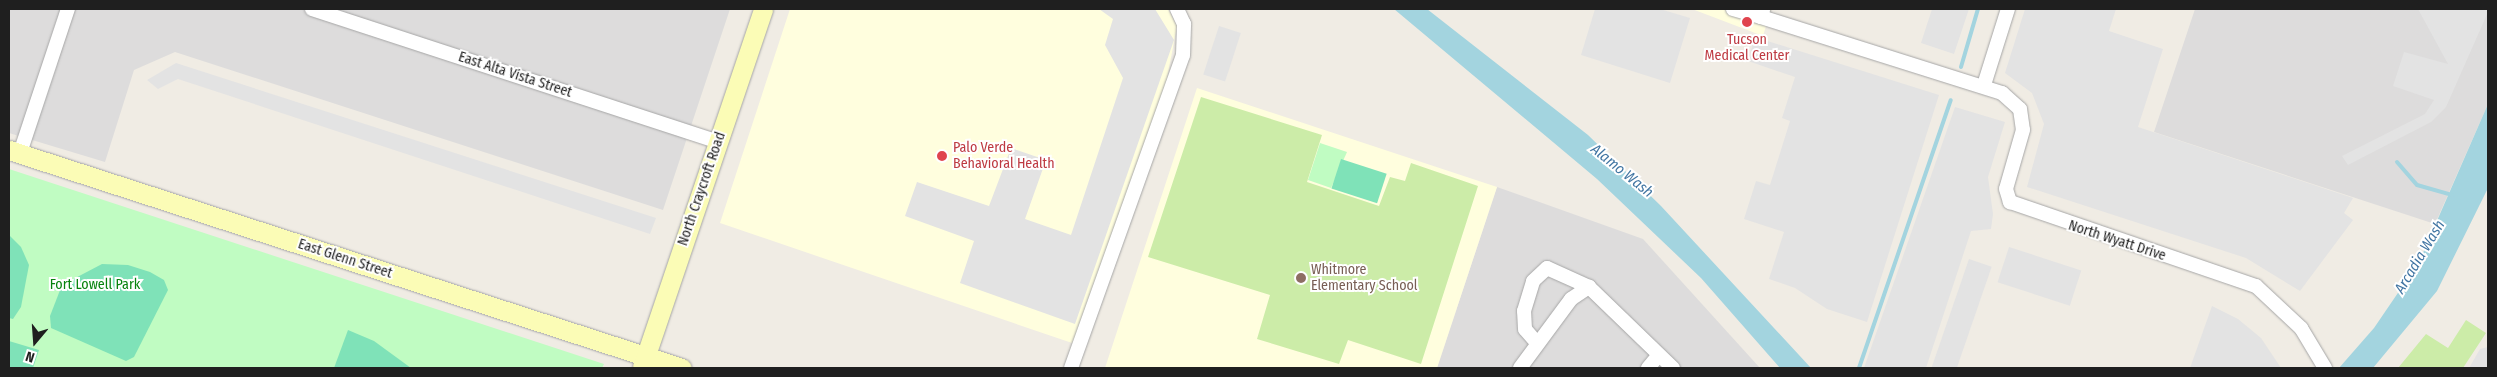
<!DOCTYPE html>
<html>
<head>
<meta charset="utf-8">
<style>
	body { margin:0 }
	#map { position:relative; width:2497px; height:377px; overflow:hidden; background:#f0ece4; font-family:"Fira Sans Condensed",sans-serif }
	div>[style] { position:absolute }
	.residential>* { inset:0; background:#dddcdc }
	.education>* { inset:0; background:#fffede }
	.grass>* { inset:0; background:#cceca8 }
	.park>* { inset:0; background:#c0fcc2 }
	.pitch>* { inset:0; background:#7fe2b8; transform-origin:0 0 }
	.parking>* { inset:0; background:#e3e3e3; transform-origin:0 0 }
	.water>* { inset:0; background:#a3d4df }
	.stream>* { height:4px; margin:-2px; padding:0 2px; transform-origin:2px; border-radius:2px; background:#a3d4df }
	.roads { filter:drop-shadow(0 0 1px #a6a6a6) drop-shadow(0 0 1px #a6a6a6) }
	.street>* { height:14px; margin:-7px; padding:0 7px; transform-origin:7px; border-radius:7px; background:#fff }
	.secondary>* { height:19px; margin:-9.5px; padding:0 9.5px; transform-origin:9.5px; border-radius:9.5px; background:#fbfcb6 }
	.dots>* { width:14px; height:14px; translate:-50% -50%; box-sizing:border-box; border:2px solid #fff; border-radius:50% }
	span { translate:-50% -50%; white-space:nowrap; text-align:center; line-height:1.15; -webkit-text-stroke:4px #fff; paint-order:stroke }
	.health-label { font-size:14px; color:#be3a42 }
	.left { translate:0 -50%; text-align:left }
	.street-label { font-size:14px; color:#1f1f1f }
	.education-label { font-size:14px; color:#785e54 }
	.park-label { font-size:14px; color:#07830d }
	.water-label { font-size:15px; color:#4276a3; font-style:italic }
	.frame { position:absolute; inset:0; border:10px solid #1f1f1f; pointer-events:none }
	.north { position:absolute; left:10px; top:317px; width:50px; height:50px; -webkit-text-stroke:4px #fff; paint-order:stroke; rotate:198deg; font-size:14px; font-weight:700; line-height:20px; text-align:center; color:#1f1f1f }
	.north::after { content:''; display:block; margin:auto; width:18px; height:22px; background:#1f1f1f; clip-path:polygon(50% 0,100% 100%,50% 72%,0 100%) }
</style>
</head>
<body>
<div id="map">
	<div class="residential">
		<div style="clip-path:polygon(9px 9px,730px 9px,663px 210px,175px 52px,134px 70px,105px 162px,9px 133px)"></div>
		<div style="clip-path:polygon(2195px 9px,2488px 9px,2488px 104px,2435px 224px,2154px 132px)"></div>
		<div style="clip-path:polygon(1497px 187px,1643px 239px,1760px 368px,1437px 368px)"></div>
	</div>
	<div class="education">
		<div style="clip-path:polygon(790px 9px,1168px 9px,1177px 26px,1165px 89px,1075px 344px,720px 223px)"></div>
		<div style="clip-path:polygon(1692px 9px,1771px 9px,1763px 36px)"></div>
		<div style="clip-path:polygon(1197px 88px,1497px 187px,1437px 368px,1105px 368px)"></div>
	</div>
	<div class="grass">
		<div style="clip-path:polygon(1201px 97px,1322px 135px,1307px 182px,1379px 206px,1390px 177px,1405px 181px,1411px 163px,1478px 186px,1421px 364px,1348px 340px,1339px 364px,1257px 339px,1270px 295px,1148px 257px)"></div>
		<div style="clip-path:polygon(2466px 320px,2486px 333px,2463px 368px,2398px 368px,2426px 334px,2448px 348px)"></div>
	</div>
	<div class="park">
		<div style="clip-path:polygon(1320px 143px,1347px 152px,1331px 188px,1308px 180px)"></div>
		<div style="clip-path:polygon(9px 169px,604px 364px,602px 368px,9px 368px)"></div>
	</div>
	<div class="pitch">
		<div style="left:1341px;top:159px;width:48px;height:31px;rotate:18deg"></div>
		<div style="clip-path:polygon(9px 235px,21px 247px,29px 265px,21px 307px,13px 319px,9px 318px)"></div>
		<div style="clip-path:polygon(102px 264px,128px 265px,150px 272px,164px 280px,168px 290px,134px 357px,126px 361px,51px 328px,50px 316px,62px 285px)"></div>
		<div style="clip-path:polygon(348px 330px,374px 341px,411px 368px,334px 368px)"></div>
		<div style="clip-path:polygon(9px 341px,39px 350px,33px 368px,9px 368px)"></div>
	</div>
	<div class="parking">
		<div style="clip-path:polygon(1099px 9px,1155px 9px,1174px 40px,1075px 324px,960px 283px,974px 241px,905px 216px,917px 182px,989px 206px,1011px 148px,1046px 160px,1025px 219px,1071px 235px,1123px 78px,1105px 45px,1113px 19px)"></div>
		<div style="clip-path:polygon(1595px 9px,1660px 9px,1690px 18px,1670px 83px,1581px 55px)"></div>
		<div style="clip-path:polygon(1932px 9px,1969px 9px,1954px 54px,1921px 43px)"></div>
		<div style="clip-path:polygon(2025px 9px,2116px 9px,2109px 31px,2163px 49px,2138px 127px,2353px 198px,2344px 213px,2353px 220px,2300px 291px,2246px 258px,2027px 187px,2044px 124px,2032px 93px,2005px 73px)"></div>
		<div style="clip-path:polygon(2418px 9px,2488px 9px,2488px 12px,2446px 107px,2431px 122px,2348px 165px,2342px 156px,2425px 114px,2434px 100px,2393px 86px,2404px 52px,2448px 64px)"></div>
		<div style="left:1219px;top:26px;width:23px;height:51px;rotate:18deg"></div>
		<div style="clip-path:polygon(1755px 37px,1939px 95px,1867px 322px,1827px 309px,1795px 288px,1769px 279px,1784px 232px,1744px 219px,1756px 181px,1770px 185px,1790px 121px,1782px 118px,1795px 77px,1748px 61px)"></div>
		<div style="clip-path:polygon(176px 63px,656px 218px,650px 234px,178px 79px,158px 89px,147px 80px)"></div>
		<div style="clip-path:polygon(1955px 107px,2005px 122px,1988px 177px,1993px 214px,1991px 229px,1971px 231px,1926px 368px,1864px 368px)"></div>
		<div style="left:2009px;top:247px;width:76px;height:37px;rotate:18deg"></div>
		<div style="left:1969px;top:259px;width:24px;height:114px;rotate:19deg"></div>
		<div style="clip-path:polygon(2212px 306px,2238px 319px,2261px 338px,2281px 368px,2190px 368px)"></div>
		<div style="clip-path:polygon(2488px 347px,2488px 368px,2469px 368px,2480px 349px)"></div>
	</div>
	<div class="water">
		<div style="clip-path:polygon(1394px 9px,1427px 9px,1588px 135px,1661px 206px,1811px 368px,1780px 368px,1701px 278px,1597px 179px)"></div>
		<div style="clip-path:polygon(2488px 104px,2488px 188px,2437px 291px,2373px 368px,2339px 368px,2374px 328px,2419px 262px)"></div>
	</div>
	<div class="stream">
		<div style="left:1961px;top:67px;width:60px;rotate:-73.7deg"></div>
		<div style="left:2397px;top:162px;width:30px;rotate:49deg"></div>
		<div style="left:2417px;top:185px;width:37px;rotate:16deg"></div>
		<div style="left:1859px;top:368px;width:283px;rotate:-71.1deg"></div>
	</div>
	<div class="roads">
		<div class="street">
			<div style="left:312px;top:9px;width:427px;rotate:18.1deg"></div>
			<div style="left:1733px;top:9px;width:29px;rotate:16deg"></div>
			<div style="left:1761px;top:17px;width:7px;rotate:-74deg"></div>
			<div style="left:1761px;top:17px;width:253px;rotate:17.5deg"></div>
			<div style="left:2002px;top:93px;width:24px;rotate:42deg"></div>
			<div style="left:2020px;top:109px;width:21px;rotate:82deg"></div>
			<div style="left:2023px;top:130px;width:61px;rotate:106.1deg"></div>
			<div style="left:2006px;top:189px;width:14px;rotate:73deg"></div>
			<div style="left:2010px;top:202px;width:260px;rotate:18.9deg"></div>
			<div style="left:2256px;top:286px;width:62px;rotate:43deg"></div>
			<div style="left:2301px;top:328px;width:47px;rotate:59deg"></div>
			<div style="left:1984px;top:85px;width:80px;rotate:-72.5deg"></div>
			<div style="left:20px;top:153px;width:152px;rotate:-71.6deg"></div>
			<div style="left:1537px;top:343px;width:18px;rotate:-131deg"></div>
			<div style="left:1525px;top:329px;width:18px;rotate:-93deg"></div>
			<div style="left:1524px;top:311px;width:31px;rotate:-73deg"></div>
			<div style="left:1533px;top:281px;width:19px;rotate:-43deg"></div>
			<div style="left:1547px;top:268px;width:46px;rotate:24.3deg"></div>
			<div style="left:1589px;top:287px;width:117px;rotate:44deg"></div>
			<div style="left:1071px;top:368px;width:332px;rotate:-70.3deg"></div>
			<div style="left:1183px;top:55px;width:31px;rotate:-88deg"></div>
			<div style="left:1184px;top:24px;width:17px;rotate:-115deg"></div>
			<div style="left:1520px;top:368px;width:86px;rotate:-53.5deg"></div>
			<div style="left:1571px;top:299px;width:22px;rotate:-34deg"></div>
			<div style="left:1648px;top:368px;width:16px;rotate:-50deg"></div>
		</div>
		<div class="secondary">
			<div style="left:9px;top:150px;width:707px;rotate:17.95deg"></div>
			<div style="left:642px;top:367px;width:378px;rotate:-71.3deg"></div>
		</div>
	</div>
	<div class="dots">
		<div style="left:1747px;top:22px;background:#e0444e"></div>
		<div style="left:942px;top:156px;background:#e0444e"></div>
		<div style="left:1301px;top:278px;background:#8d6e63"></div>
	</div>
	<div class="health-label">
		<span style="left:1747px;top:48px">Tucson<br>Medical Center</span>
		<span class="left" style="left:953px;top:156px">Palo Verde<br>Behavioral Health</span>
	</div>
	<div class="street-label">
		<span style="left:515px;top:75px;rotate:18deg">East Alta Vista Street</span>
		<span style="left:702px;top:189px;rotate:-71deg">North Craycroft Road</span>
		<span style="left:2117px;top:241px;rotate:18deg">North Wyatt Drive</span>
		<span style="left:345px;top:259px;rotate:18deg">East Glenn Street</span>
	</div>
	<div class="education-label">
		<span class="left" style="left:1311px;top:278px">Whitmore<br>Elementary School</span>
	</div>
	<div class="park-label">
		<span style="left:95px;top:285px">Fort Lowell Park</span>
	</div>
	<div class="water-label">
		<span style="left:1622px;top:171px;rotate:39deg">Alamo Wash</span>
		<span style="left:2420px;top:257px;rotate:-59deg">Arcadia Wash</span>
	</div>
	<div class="frame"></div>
	<div class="north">N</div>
</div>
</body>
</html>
